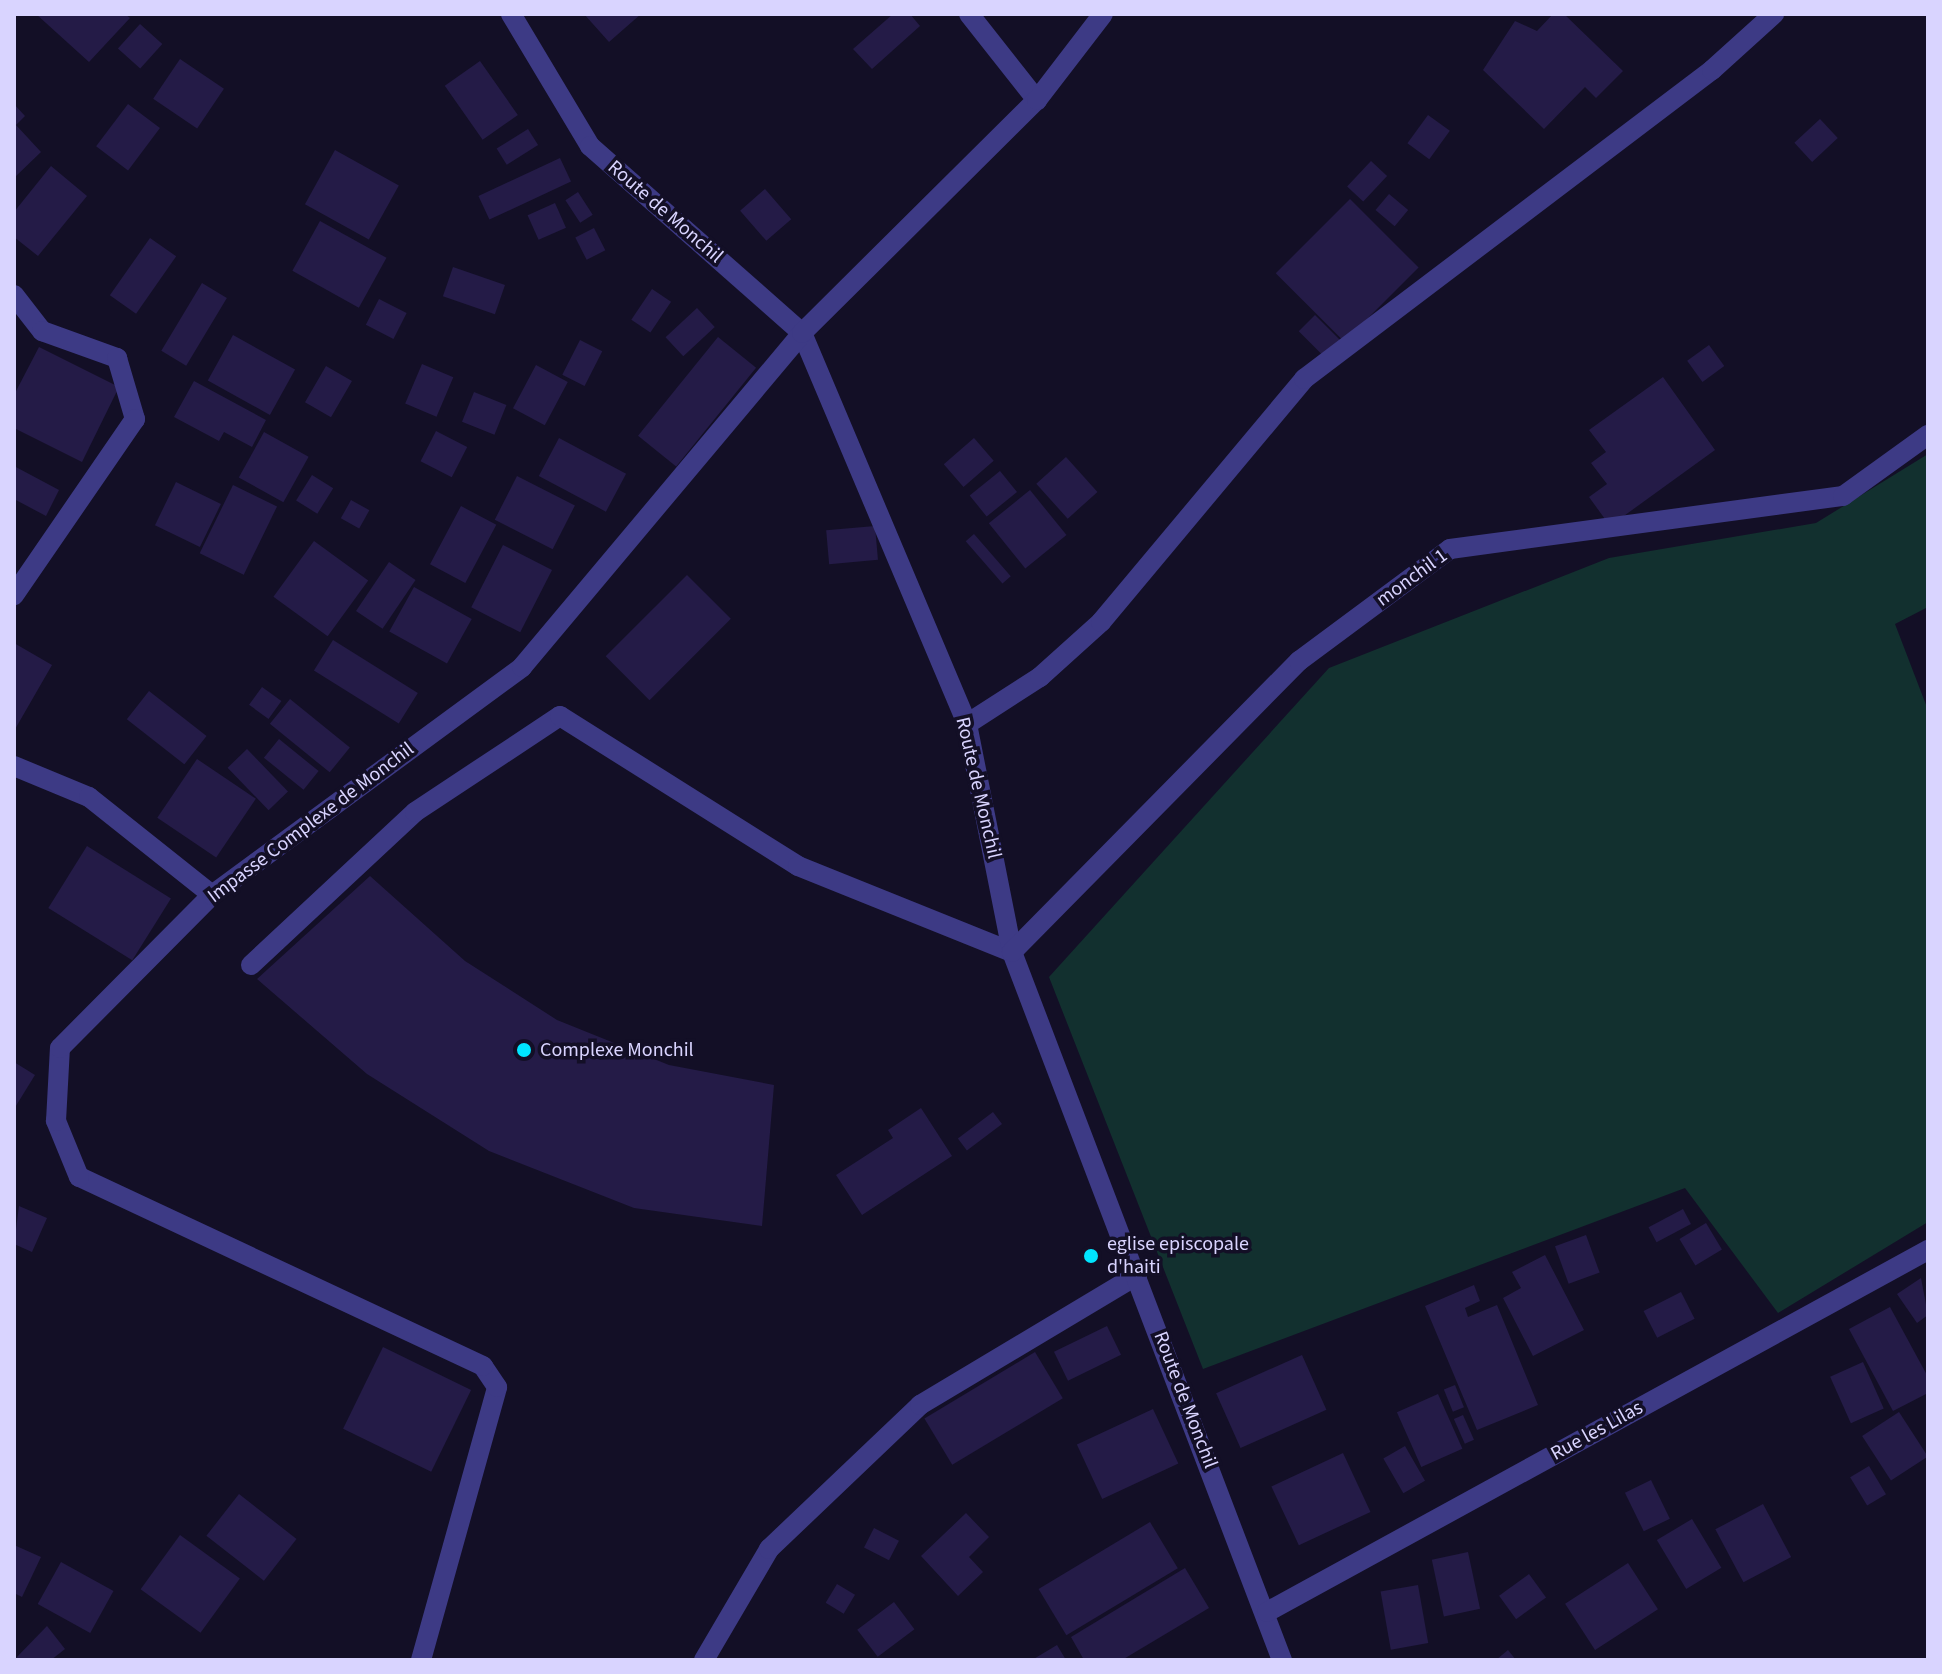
<!DOCTYPE html>
<html>
<head>
<meta charset="utf-8">
<style>
	body { margin:0 }
	#map { position:relative; width:1942px; height:1674px; overflow:hidden; background:#130f26; font-family:"Source Sans 3",sans-serif }
	div>[style] { position:absolute }
	.green>* { inset:0; background:#12302f }
	.building>* { inset:0; background:#241b47; transform-origin:0 0 }
	.lane>* { height:20px; margin:-10px; padding:0 10px; transform-origin:10px; border-radius:10px; background:#3d3a85 }
	.street>* { height:20px; margin:-10px; padding:0 10px; transform-origin:10px; border-radius:10px; background:#3d3a85 }
	.dots>* { width:22px; height:22px; translate:-50% -50%; box-sizing:border-box; border:4px solid #130f26; border-radius:50% }
	span { translate:-50% -50%; white-space:nowrap; text-align:center; line-height:1.15; -webkit-text-stroke:7px #130f26; paint-order:stroke }
	.street-label { font-size:20px; color:#d9d4ff }
	.poi-label { font-size:20px; color:#d9d4ff }
	.left { translate:0 -50%; text-align:left }
	.frame { position:absolute; inset:0; border:16px solid #d9d4ff; pointer-events:none }
</style>
</head>
<body>
<div id="map">
	<div class="green">
		<div style="clip-path:polygon(1928px 454px,1928px 607px,1895px 624px,1928px 710px,1928px 1222px,1778px 1313px,1685px 1188px,1203px 1369px,1049px 977px,1329px 668px,1609px 558px,1816px 523px)"></div>
	</div>
	<div class="building">
		<div style="clip-path:polygon(36px 14px,125px 14px,130px 18px,89px 62px)"></div>
		<div style="clip-path:polygon(584px 14px,641px 14px,609px 42px)"></div>
		<div style="clip-path:polygon(893px 14px,910px 14px,920px 26px,872px 69px,853px 49px)"></div>
		<div style="clip-path:polygon(1553px 14px,1564px 14px,1623px 71px,1596px 98px,1585px 87px,1544px 129px,1483px 70px,1515px 21px,1537px 31px)"></div>
		<div style="left:140px;top:24px;width:30px;height:33px;rotate:42deg"></div>
		<div style="left:180px;top:59px;width:53px;height:48px;rotate:34deg"></div>
		<div style="left:480px;top:61px;width:66px;height:43px;rotate:55deg"></div>
		<div style="clip-path:polygon(14px 104px,25px 116px,16px 125px,41px 152px,14px 178px)"></div>
		<div style="left:128px;top:104px;width:40px;height:53px;rotate:37deg"></div>
		<div style="left:1428px;top:115px;width:27px;height:35px;rotate:36deg"></div>
		<div style="left:1820px;top:119px;width:26px;height:35px;rotate:47deg"></div>
		<div style="left:528px;top:129px;width:19px;height:37px;rotate:58deg"></div>
		<div style="left:335px;top:150px;width:73px;height:62px;rotate:29deg"></div>
		<div style="left:560px;top:158px;width:26px;height:90px;rotate:65deg"></div>
		<div style="left:1371px;top:161px;width:22px;height:35px;rotate:43deg"></div>
		<div style="clip-path:polygon(51px 166px,87px 196px,38px 256px,14px 237px,14px 212px)"></div>
		<div style="left:765px;top:189px;width:40px;height:33px;rotate:49deg"></div>
		<div style="left:578px;top:192px;width:27px;height:15px;rotate:57deg"></div>
		<div style="left:1389px;top:194px;width:25px;height:21px;rotate:40deg"></div>
		<div style="left:1350px;top:199px;width:97px;height:105px;rotate:45deg"></div>
		<div style="left:555px;top:203px;width:27px;height:30px;rotate:66deg"></div>
		<div style="left:320px;top:221px;width:76px;height:57px;rotate:29deg"></div>
		<div style="left:594px;top:228px;width:25px;height:21px;rotate:63deg"></div>
		<div style="left:150px;top:238px;width:32px;height:70px;rotate:35deg"></div>
		<div style="left:453px;top:267px;width:55px;height:31px;rotate:19deg"></div>
		<div style="left:202px;top:283px;width:29px;height:79px;rotate:31deg"></div>
		<div style="left:652px;top:289px;width:23px;height:37px;rotate:34deg"></div>
		<div style="left:379px;top:299px;width:31px;height:29px;rotate:27deg"></div>
		<div style="left:697px;top:308px;width:26px;height:43px;rotate:47deg"></div>
		<div style="left:1315px;top:315px;width:40px;height:23px;rotate:45deg"></div>
		<div style="left:233px;top:335px;width:71px;height:52px;rotate:29deg"></div>
		<div style="left:718px;top:337px;width:49px;height:127px;rotate:39deg"></div>
		<div style="left:580px;top:340px;width:25px;height:39px;rotate:27deg"></div>
		<div style="left:1709px;top:345px;width:26px;height:27px;rotate:54deg"></div>
		<div style="clip-path:polygon(39px 347px,119px 387px,82px 462px,14px 428px,14px 395px)"></div>
		<div style="left:422px;top:364px;width:34px;height:43px;rotate:23deg"></div>
		<div style="left:536px;top:365px;width:36px;height:49px;rotate:28deg"></div>
		<div style="left:326px;top:366px;width:30px;height:42px;rotate:30deg"></div>
		<div style="clip-path:polygon(1663px 377px,1715px 450px,1610px 526px,1589px 497px,1607px 484px,1591px 463px,1606px 452px,1589px 430px)"></div>
		<div style="clip-path:polygon(194px 381px,266px 420px,252px 447px,224px 432px,219px 441px,174px 417px)"></div>
		<div style="left:474px;top:392px;width:35px;height:32px;rotate:22deg"></div>
		<div style="left:436px;top:431px;width:35px;height:34px;rotate:27deg"></div>
		<div style="left:264px;top:432px;width:51px;height:52px;rotate:29deg"></div>
		<div style="left:559px;top:438px;width:76px;height:43px;rotate:28deg"></div>
		<div style="left:974px;top:438px;width:30px;height:40px;rotate:49deg"></div>
		<div style="left:1066px;top:457px;width:47px;height:40px;rotate:48deg"></div>
		<div style="clip-path:polygon(14px 466px,59px 490px,46px 516px,14px 499px)"></div>
		<div style="left:1000px;top:471px;width:27px;height:39px;rotate:51deg"></div>
		<div style="left:312px;top:475px;width:25px;height:30px;rotate:32deg"></div>
		<div style="left:517px;top:476px;width:65px;height:49px;rotate:27deg"></div>
		<div style="left:176px;top:482px;width:50px;height:48px;rotate:26deg"></div>
		<div style="left:233px;top:485px;width:49px;height:76px;rotate:26deg"></div>
		<div style="left:1030px;top:490px;width:58px;height:53px;rotate:51deg"></div>
		<div style="left:351px;top:500px;width:21px;height:21px;rotate:29deg"></div>
		<div style="left:461px;top:506px;width:40px;height:66px;rotate:28deg"></div>
		<div style="left:875px;top:526px;width:34px;height:49px;rotate:85deg"></div>
		<div style="left:974px;top:534px;width:56px;height:11px;rotate:49deg"></div>
		<div style="left:314px;top:541px;width:67px;height:69px;rotate:36deg"></div>
		<div style="left:503px;top:545px;width:55px;height:70px;rotate:27deg"></div>
		<div style="left:389px;top:562px;width:32px;height:59px;rotate:34deg"></div>
		<div style="left:687px;top:575px;width:62px;height:115px;rotate:45deg"></div>
		<div style="left:414px;top:587px;width:66px;height:51px;rotate:29deg"></div>
		<div style="left:333px;top:640px;width:100px;height:36px;rotate:32deg"></div>
		<div style="clip-path:polygon(14px 643px,52px 665px,14px 731px)"></div>
		<div style="left:262px;top:687px;width:24px;height:22px;rotate:36deg"></div>
		<div style="left:149px;top:691px;width:73px;height:36px;rotate:38deg"></div>
		<div style="left:290px;top:699px;width:77px;height:32px;rotate:39deg"></div>
		<div style="left:279px;top:739px;width:51px;height:24px;rotate:39deg"></div>
		<div style="left:247px;top:749px;width:59px;height:27px;rotate:46deg"></div>
		<div style="left:197px;top:759px;width:71px;height:71px;rotate:34deg"></div>
		<div style="left:87px;top:846px;width:99px;height:73px;rotate:32deg"></div>
		<div style="clip-path:polygon(370px 876px,465px 961px,557px 1020px,669px 1065px,774px 1085px,762px 1226px,634px 1208px,489px 1151px,367px 1074px,257px 979px)"></div>
		<div style="clip-path:polygon(14px 1062px,35px 1075px,14px 1109px)"></div>
		<div style="clip-path:polygon(921px 1108px,952px 1156px,862px 1215px,836px 1175px,893px 1138px,888px 1130px)"></div>
		<div style="left:993px;top:1112px;width:15px;height:44px;rotate:53deg"></div>
		<div style="clip-path:polygon(19px 1206px,47px 1218px,32px 1252px,14px 1244px)"></div>
		<div style="left:1683px;top:1209px;width:17px;height:39px;rotate:62deg"></div>
		<div style="left:1706px;top:1223px;width:31px;height:31px;rotate:59deg"></div>
		<div style="left:1586px;top:1235px;width:40px;height:33px;rotate:70deg"></div>
		<div style="clip-path:polygon(1545px 1255px,1584px 1330px,1533px 1356px,1503px 1298px,1521px 1288px,1512px 1272px)"></div>
		<div style="clip-path:polygon(1921px 1278px,1928px 1315px,1917px 1323px,1897px 1294px)"></div>
		<div style="clip-path:polygon(1474px 1285px,1480px 1301px,1465px 1308px,1468px 1317px,1497px 1305px,1538px 1405px,1477px 1430px,1425px 1306px)"></div>
		<div style="left:1681px;top:1292px;width:30px;height:42px;rotate:63deg"></div>
		<div style="clip-path:polygon(1890px 1307px,1928px 1377px,1928px 1393px,1893px 1411px,1849px 1329px)"></div>
		<div style="left:1107px;top:1326px;width:32px;height:59px;rotate:64deg"></div>
		<div style="left:383px;top:1347px;width:98px;height:91px;rotate:26deg"></div>
		<div style="left:1035px;top:1352px;width:54px;height:129px;rotate:59deg"></div>
		<div style="left:1302px;top:1355px;width:60px;height:94px;rotate:66deg"></div>
		<div style="left:1863px;top:1362px;width:51px;height:36px;rotate:66deg"></div>
		<div style="left:1455px;top:1385px;width:24px;height:12px;rotate:68deg"></div>
		<div style="left:1438px;top:1394px;width:60px;height:45px;rotate:66deg"></div>
		<div style="left:1153px;top:1409px;width:60px;height:84px;rotate:65deg"></div>
		<div style="left:1899px;top:1412px;width:53px;height:44px;rotate:57deg"></div>
		<div style="left:1463px;top:1415px;width:27px;height:10px;rotate:66deg"></div>
		<div style="left:1405px;top:1446px;width:40px;height:25px;rotate:60deg"></div>
		<div style="left:1343px;top:1453px;width:65px;height:79px;rotate:65deg"></div>
		<div style="left:1869px;top:1466px;width:33px;height:22px;rotate:59deg"></div>
		<div style="left:1651px;top:1480px;width:43px;height:29px;rotate:64deg"></div>
		<div style="left:239px;top:1494px;width:73px;height:53px;rotate:38deg"></div>
		<div style="left:1763px;top:1504px;width:60px;height:54px;rotate:62deg"></div>
		<div style="clip-path:polygon(966px 1513px,989px 1537px,969px 1557px,983px 1572px,958px 1596px,921px 1556px)"></div>
		<div style="left:1692px;top:1519px;width:57px;height:41px;rotate:59deg"></div>
		<div style="left:1150px;top:1522px;width:54px;height:130px;rotate:59deg"></div>
		<div style="left:874px;top:1528px;width:28px;height:22px;rotate:27deg"></div>
		<div style="left:180px;top:1535px;width:74px;height:67px;rotate:36deg"></div>
		<div style="clip-path:polygon(14px 1545px,41px 1557px,22px 1597px,14px 1593px)"></div>
		<div style="left:1468px;top:1552px;width:58px;height:37px;rotate:78deg"></div>
		<div style="left:61px;top:1562px;width:60px;height:48px;rotate:29deg"></div>
		<div style="left:1628px;top:1563px;width:55px;height:75px;rotate:57deg"></div>
		<div style="clip-path:polygon(1185px 1568px,1209px 1608px,1122px 1660px,1084px 1660px,1071px 1637px)"></div>
		<div style="left:1529px;top:1574px;width:29px;height:37px;rotate:54deg"></div>
		<div style="left:837px;top:1584px;width:21px;height:22px;rotate:31deg"></div>
		<div style="left:1418px;top:1585px;width:59px;height:38px;rotate:80deg"></div>
		<div style="left:894px;top:1602px;width:34px;height:46px;rotate:53deg"></div>
		<div style="clip-path:polygon(47px 1626px,65px 1649px,51px 1660px,14px 1660px)"></div>
		<div style="clip-path:polygon(1057px 1645px,1066px 1660px,1032px 1660px)"></div>
		<div style="clip-path:polygon(1508px 1650px,1516px 1660px,1496px 1660px)"></div>
	</div>
	<div class="lane">
		<div style="left:251px;top:965px;width:224px;rotate:-43deg"></div>
		<div style="left:415px;top:812px;width:174px;rotate:-33.5deg"></div>
		<div style="left:560px;top:716px;width:281px;rotate:32.2deg"></div>
		<div style="left:798px;top:866px;width:231px;rotate:21.9deg"></div>
		<div style="left:704px;top:1660px;width:129px;rotate:-59.6deg"></div>
		<div style="left:769px;top:1549px;width:209px;rotate:-43.6deg"></div>
		<div style="left:920px;top:1405px;width:253px;rotate:-30.9deg"></div>
	</div>
	<div class="street">
		<div style="left:511px;top:14px;width:154px;rotate:59.1deg"></div>
		<div style="left:590px;top:146px;width:283px;rotate:41.4deg"></div>
		<div style="left:802px;top:333px;width:424px;rotate:67.1deg"></div>
		<div style="left:967px;top:724px;width:232px;rotate:78.8deg"></div>
		<div style="left:1012px;top:952px;width:758px;rotate:69.13deg"></div>
		<div style="left:969px;top:14px;width:110px;rotate:51.7deg"></div>
		<div style="left:14px;top:295px;width:46px;rotate:52.1deg"></div>
		<div style="left:42px;top:331px;width:80px;rotate:19.8deg"></div>
		<div style="left:117px;top:358px;width:64px;rotate:73.6deg"></div>
		<div style="left:135px;top:419px;width:214px;rotate:124.5deg"></div>
		<div style="left:967px;top:724px;width:87px;rotate:-32.8deg"></div>
		<div style="left:1040px;top:677px;width:82px;rotate:-42deg"></div>
		<div style="left:1101px;top:622px;width:317px;rotate:-50.1deg"></div>
		<div style="left:1304px;top:379px;width:512px;rotate:-37.14deg"></div>
		<div style="left:1712px;top:70px;width:84px;rotate:-42.1deg"></div>
		<div style="left:14px;top:766px;width:81px;rotate:22.5deg"></div>
		<div style="left:89px;top:797px;width:157px;rotate:38.5deg"></div>
		<div style="left:1012px;top:952px;width:409px;rotate:-45.4deg"></div>
		<div style="left:1299px;top:661px;width:188px;rotate:-36.6deg"></div>
		<div style="left:1450px;top:549px;width:397px;rotate:-7.7deg"></div>
		<div style="left:1843px;top:496px;width:105px;rotate:-35.7deg"></div>
		<div style="left:1267px;top:1612px;width:754px;rotate:-28.71deg"></div>
		<div style="left:421px;top:1660px;width:283px;rotate:-74.4deg"></div>
		<div style="left:497px;top:1387px;width:25px;rotate:-124deg"></div>
		<div style="left:483px;top:1366px;width:446px;rotate:-154.9deg"></div>
		<div style="left:79px;top:1177px;width:61px;rotate:-112.3deg"></div>
		<div style="left:56px;top:1121px;width:73px;rotate:-86.9deg"></div>
		<div style="left:60px;top:1048px;width:216px;rotate:-45.2deg"></div>
		<div style="left:212px;top:895px;width:385px;rotate:-36.3deg"></div>
		<div style="left:522px;top:667px;width:436px;rotate:-50deg"></div>
		<div style="left:802px;top:333px;width:331px;rotate:-44.8deg"></div>
		<div style="left:1037px;top:100px;width:108px;rotate:-52.5deg"></div>
	</div>
	<div class="dots">
		<div style="left:524px;top:1050px;background:#00e5ff"></div>
		<div style="left:1091px;top:1256px;background:#00e5ff"></div>
	</div>
	<div class="street-label">
		<span style="left:665px;top:212px;rotate:41deg">Route de Monchil</span>
		<span style="left:1412px;top:578px;rotate:-36deg">monchil 1</span>
		<span style="left:978px;top:788px;rotate:77deg">Route de Monchil</span>
		<span style="left:311px;top:823px;rotate:-37deg">Impasse Complexe de Monchil</span>
		<span style="left:1185px;top:1400px;rotate:69deg">Route de Monchil</span>
		<span style="left:1597px;top:1431px;rotate:-29deg">Rue les Lilas</span>
	</div>
	<div class="poi-label">
		<span class="left" style="left:540px;top:1050px">Complexe Monchil</span>
		<span class="left" style="left:1107px;top:1256px">eglise episcopale<br>d'haiti</span>
	</div>
	<div class="frame"></div>
</div>
</body>
</html>
